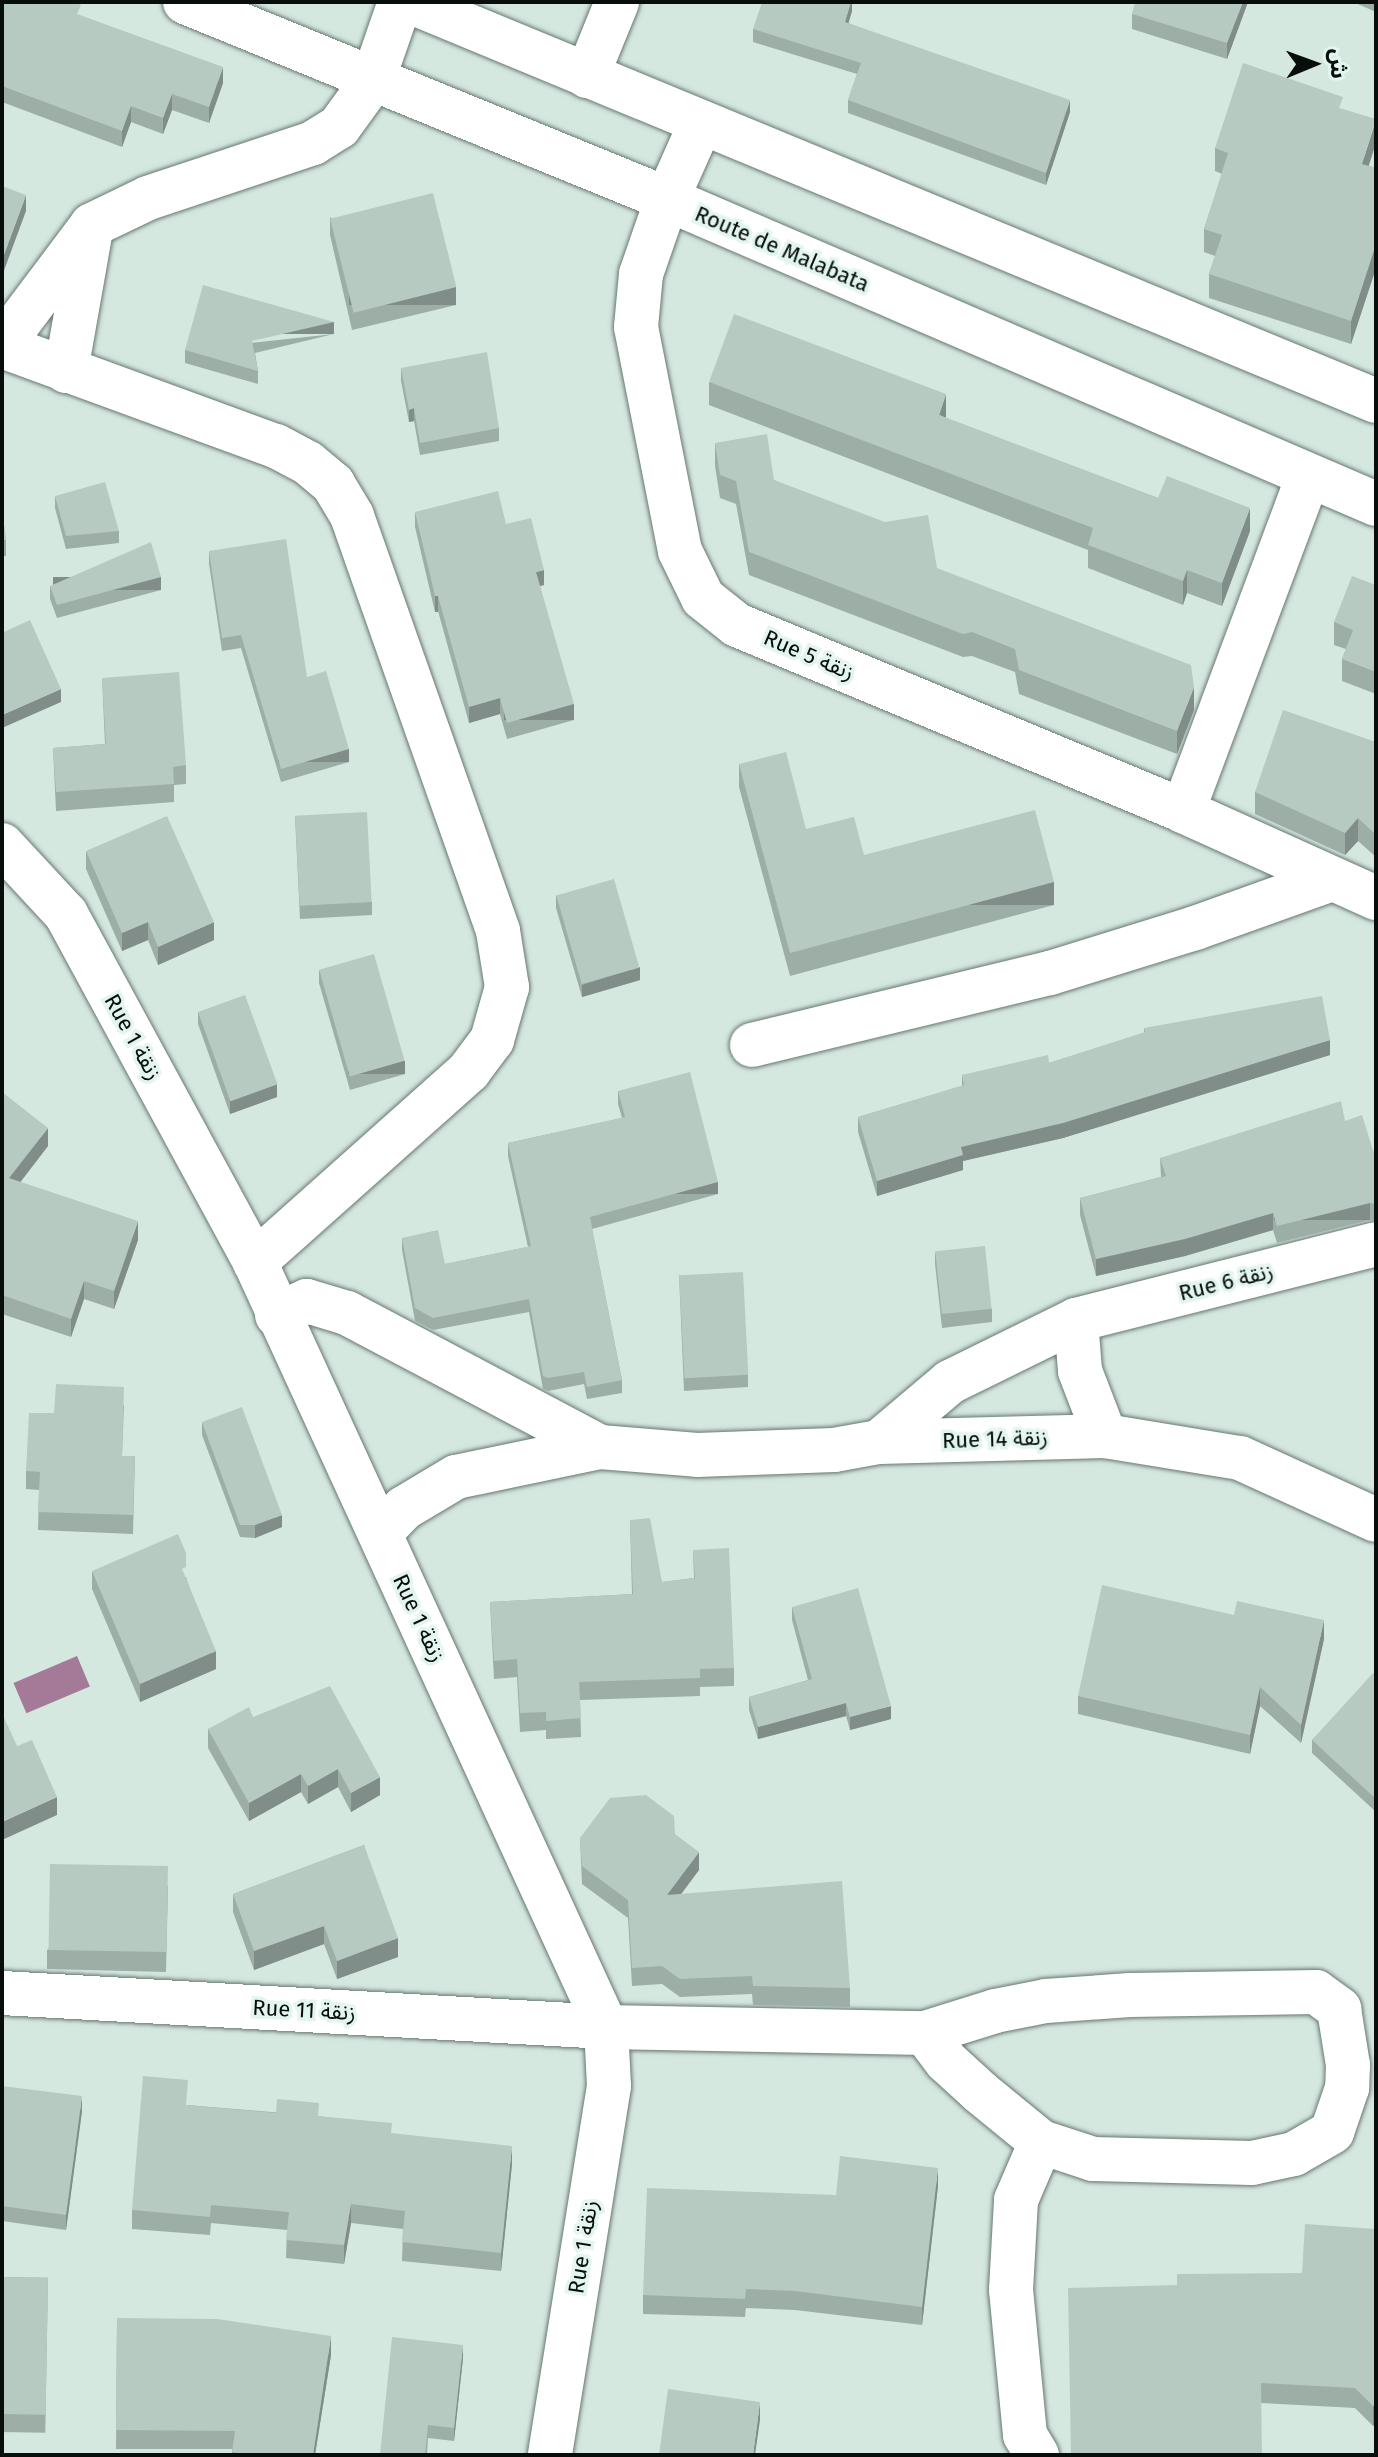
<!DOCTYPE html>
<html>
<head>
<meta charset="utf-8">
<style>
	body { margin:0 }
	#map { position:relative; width:1378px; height:2457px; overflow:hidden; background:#d5e8e0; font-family:"Fira Sans","Noto Sans Arabic",sans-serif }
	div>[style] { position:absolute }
	.water>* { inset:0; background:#a57a98; transform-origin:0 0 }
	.roads { filter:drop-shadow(0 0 2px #677871) drop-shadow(0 0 2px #677871) }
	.minor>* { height:44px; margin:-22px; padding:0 22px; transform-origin:22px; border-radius:22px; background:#fff }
	.wall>* { inset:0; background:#9daea7; transform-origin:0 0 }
	.shaded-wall>* { inset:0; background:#808d88; transform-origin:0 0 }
	.building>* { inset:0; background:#b7cac2; transform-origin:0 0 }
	span { translate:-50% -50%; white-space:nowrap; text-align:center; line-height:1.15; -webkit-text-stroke:7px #e2f5ee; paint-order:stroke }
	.street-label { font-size:22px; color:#070e0b }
	.frame { position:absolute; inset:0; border:4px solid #070e0b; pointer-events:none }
	.north { position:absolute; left:1274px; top:24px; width:80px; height:80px; -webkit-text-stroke:6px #e2f5ee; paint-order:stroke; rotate:89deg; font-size:22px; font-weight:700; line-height:32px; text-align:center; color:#070e0b }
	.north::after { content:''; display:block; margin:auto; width:28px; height:36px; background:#070e0b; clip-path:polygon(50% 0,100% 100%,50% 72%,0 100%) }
</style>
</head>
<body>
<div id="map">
	<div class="water">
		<div style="left:77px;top:1656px;width:33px;height:69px;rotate:67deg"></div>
	</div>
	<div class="roads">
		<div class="minor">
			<div style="left:185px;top:2px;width:521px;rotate:22.23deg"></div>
			<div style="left:667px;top:199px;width:772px;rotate:23.28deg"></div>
			<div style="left:411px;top:2px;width:1044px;rotate:22.46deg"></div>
			<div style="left:587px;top:76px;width:80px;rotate:-67.9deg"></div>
			<div style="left:700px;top:125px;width:81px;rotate:114deg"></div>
			<div style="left:667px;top:199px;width:79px;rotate:109.1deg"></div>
			<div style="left:641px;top:274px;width:53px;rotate:95.4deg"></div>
			<div style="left:636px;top:327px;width:228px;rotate:78.9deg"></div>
			<div style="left:680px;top:551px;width:52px;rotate:63.9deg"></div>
			<div style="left:703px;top:598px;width:43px;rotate:38.5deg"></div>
			<div style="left:737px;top:625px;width:483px;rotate:22.6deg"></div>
			<div style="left:1183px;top:811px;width:212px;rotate:24.3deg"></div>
			<div style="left:2px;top:345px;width:150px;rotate:-53.1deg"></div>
			<div style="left:92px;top:225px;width:62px;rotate:-25.7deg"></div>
			<div style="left:148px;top:198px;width:174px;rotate:-18.4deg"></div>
			<div style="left:313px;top:143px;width:31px;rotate:-32deg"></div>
			<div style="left:339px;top:127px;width:58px;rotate:-54.1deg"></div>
			<div style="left:373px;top:80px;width:83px;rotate:-70.9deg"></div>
			<div style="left:2px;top:346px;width:292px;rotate:20.1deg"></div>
			<div style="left:276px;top:446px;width:36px;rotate:28deg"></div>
			<div style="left:308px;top:463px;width:33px;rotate:40deg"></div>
			<div style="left:333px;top:484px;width:37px;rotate:59deg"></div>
			<div style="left:352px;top:516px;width:440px;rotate:70.6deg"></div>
			<div style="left:498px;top:931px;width:57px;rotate:80.9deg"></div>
			<div style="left:507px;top:987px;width:55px;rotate:105.8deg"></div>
			<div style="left:492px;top:1040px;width:39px;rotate:127deg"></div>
			<div style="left:469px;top:1071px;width:287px;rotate:138.3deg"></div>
			<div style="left:66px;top:371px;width:138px;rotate:-80deg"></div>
			<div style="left:1183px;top:811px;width:357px;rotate:-69.5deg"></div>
			<div style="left:2px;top:845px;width:94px;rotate:47.2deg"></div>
			<div style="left:66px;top:914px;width:396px;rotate:61.5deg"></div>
			<div style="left:255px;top:1262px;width:842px;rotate:65.35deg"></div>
			<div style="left:606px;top:2027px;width:59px;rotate:87.1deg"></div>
			<div style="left:609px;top:2086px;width:374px;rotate:99.1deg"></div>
			<div style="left:752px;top:1045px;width:307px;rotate:-13.6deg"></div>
			<div style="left:1050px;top:973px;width:152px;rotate:-17.2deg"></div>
			<div style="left:1195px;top:928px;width:145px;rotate:-19.7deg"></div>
			<div style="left:277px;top:1315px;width:33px;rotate:-25deg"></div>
			<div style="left:307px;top:1301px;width:42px;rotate:16.7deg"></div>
			<div style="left:347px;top:1313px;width:286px;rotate:27.9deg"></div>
			<div style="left:1076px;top:1320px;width:51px;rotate:85.5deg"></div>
			<div style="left:1080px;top:1371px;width:70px;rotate:69deg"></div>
			<div style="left:879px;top:1442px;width:93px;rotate:-40.2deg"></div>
			<div style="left:950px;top:1382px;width:140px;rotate:-26.2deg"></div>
			<div style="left:1076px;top:1320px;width:309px;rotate:-14.2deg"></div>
			<div style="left:380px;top:1533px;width:35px;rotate:-46deg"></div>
			<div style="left:404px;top:1508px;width:61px;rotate:-30.8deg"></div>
			<div style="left:456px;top:1477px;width:147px;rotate:-11.8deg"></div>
			<div style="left:600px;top:1447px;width:97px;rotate:4.7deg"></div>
			<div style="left:697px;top:1455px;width:137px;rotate:-2.1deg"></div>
			<div style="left:834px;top:1450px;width:46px;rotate:-10.1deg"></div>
			<div style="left:879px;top:1442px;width:226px;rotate:-1.5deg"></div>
			<div style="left:1105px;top:1436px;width:137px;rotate:9.3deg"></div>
			<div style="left:1240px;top:1458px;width:149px;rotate:24.5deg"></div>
			<div style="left:2px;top:1993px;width:605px;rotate:3.22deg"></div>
			<div style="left:606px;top:2027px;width:319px;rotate:1.1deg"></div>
			<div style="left:925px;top:2033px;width:73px;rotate:-17.4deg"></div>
			<div style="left:995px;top:2011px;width:52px;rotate:-11.1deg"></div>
			<div style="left:1046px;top:2001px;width:84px;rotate:-4.1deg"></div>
			<div style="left:1130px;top:1995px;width:186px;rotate:-0.9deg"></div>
			<div style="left:1316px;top:1992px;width:29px;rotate:36deg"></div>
			<div style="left:1339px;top:2009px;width:57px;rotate:80.9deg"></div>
			<div style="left:1348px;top:2065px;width:23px;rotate:92deg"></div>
			<div style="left:1347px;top:2088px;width:46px;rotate:108.8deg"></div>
			<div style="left:1332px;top:2132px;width:44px;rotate:149.9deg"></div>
			<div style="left:1294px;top:2154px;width:43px;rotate:167.9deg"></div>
			<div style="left:1252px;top:2163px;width:159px;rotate:-178.6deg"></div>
			<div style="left:1093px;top:2159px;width:55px;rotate:-161.9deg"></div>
			<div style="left:1041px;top:2142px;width:79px;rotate:-140.7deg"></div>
			<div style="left:980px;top:2092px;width:46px;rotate:-137.6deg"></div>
			<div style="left:946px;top:2061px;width:35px;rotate:-127deg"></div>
			<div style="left:1037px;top:2455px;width:23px;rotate:-121deg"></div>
			<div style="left:1025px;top:2435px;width:146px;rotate:-95.5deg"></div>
			<div style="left:1011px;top:2290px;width:90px;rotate:-86.8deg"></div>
			<div style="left:1016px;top:2200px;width:63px;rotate:-66.7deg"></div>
		</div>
	</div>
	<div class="wall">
		<div style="clip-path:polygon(2px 2px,81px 16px,223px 83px,209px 123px,172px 110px,163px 134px,131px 122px,122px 147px,2px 102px)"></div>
		<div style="clip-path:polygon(852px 2px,852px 11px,848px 23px,1070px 112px,1046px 185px,848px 113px,848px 100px,857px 74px,753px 42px,753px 29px)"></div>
		<div style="clip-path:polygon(1248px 2px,1227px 59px,1132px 29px,1132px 14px)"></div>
		<div style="clip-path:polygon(1353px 2px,1376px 2px,1376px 12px)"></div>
		<div style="clip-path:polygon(1343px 109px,1369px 166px,1376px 168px,1376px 268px,1351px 344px,1209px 298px,1209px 274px,1215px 256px,1204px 252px,1204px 229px,1222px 174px,1215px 171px,1215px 148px)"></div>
		<div style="clip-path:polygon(330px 217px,456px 305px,352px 330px,330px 235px)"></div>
		<div style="clip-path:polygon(334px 334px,255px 353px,258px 371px,258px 384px,185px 363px,185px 350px)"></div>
		<div style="clip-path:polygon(401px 368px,499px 428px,499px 441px,420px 455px,414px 421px,409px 422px,401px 381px)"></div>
		<div style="clip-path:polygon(709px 382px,946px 418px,1158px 498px,1250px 531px,1222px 606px,1187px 593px,1183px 605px,1088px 568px,1088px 550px,709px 405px)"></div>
		<div style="clip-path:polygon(715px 443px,774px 480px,1194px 710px,1177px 754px,1019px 694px,1015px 672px,972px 656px,963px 657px,749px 575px,736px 504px,720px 498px,715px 466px)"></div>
		<div style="clip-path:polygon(55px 496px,119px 531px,119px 543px,66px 549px,55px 508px)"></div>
		<div style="clip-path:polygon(2px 510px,6px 540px,6px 556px,2px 556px)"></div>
		<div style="clip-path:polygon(415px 512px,506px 524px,544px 585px,540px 586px,574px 720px,507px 739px,500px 714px,469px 723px,438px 611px,435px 612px,415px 527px)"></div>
		<div style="clip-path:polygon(209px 551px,349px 762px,281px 782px,241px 648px,222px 651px,209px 564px)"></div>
		<div style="clip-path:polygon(1376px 585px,1376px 694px,1342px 681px,1342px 659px,1346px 649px,1334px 645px,1334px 622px)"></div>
		<div style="clip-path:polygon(50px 586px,161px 590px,57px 618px,50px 599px)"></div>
		<div style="clip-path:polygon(102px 678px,186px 765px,186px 784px,174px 785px,174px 802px,56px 811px,53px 748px,105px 744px)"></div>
		<div style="clip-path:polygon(1376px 742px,1376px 857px,1358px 841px,1345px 855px,1255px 814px,1255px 792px)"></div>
		<div style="clip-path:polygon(739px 764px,806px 829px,864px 855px,1054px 905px,790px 976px,739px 787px)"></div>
		<div style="clip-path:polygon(295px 816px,372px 902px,372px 915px,300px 919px)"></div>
		<div style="clip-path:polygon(86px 851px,214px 940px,158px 965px,148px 940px,122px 951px,86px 869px)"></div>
		<div style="clip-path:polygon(556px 895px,640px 980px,582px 997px,556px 908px)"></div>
		<div style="clip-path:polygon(319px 970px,405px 1074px,350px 1090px,319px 983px)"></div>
		<div style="clip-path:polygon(198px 1012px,277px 1097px,230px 1114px,198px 1024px)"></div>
		<div style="clip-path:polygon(1144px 1028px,1330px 1055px,1063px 1138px,963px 1161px,963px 1170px,877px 1196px,858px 1132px,858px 1117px,962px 1086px,962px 1075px,1049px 1063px,1144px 1033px)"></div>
		<div style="clip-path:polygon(618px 1091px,718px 1194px,592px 1229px,622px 1380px,622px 1393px,587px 1399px,584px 1384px,548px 1391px,543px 1389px,529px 1312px,433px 1330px,415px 1321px,402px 1250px,402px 1238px,445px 1264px,528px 1247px,508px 1156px,508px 1143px,622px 1118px,618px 1104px)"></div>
		<div style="clip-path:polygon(2px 1092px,48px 1146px,20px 1182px,138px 1240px,114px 1309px,84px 1299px,71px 1337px,2px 1314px)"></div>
		<div style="clip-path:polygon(1345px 1121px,1376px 1160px,1376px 1221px,1370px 1220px,1277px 1243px,1273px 1230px,1185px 1256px,1096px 1276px,1080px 1215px,1080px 1198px,1161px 1177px,1160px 1158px)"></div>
		<div style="clip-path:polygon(935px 1252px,992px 1309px,992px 1322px,942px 1328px,935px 1264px)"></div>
		<div style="clip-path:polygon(679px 1275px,748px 1375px,748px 1387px,684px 1391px)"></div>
		<div style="clip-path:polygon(124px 1405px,122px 1456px,135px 1456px,133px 1534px,38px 1530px,39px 1490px,26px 1489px,26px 1471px,54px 1413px)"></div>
		<div style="clip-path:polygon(202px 1422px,282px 1527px,255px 1538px,240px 1537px,202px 1435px)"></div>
		<div style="clip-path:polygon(630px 1520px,662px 1582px,694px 1578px,693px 1550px,734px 1668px,734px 1686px,700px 1687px,700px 1696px,580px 1700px,581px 1737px,546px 1739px,546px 1730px,520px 1732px,517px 1677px,494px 1679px,490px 1602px,632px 1594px)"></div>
		<div style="clip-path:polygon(92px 1571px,186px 1577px,216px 1669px,140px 1702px,92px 1589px)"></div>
		<div style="clip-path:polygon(792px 1607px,891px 1719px,850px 1730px,846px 1716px,758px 1739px,749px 1710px,749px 1697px,808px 1680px,792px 1620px)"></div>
		<div style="clip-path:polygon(1324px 1639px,1301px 1743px,1260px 1706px,1250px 1754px,1078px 1714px,1078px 1696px)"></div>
		<div style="clip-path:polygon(1376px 1675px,1376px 1812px,1312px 1753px,1312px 1740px)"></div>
		<div style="clip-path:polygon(253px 1717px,380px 1795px,351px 1812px,338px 1787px,308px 1804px,301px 1792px,249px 1821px,208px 1748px,208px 1729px)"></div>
		<div style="clip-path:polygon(580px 1838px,699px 1870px,681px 1894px,850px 1988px,850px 2007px,753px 2005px,752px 1994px,680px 1997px,662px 1984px,632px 1986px,628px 1918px,582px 1884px)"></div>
		<div style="clip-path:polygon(364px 1845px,398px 1957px,337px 1979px,324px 1944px,254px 1970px,233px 1912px,233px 1894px)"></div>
		<div style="clip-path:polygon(168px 1886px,166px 1972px,47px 1969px,47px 1950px)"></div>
		<div style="clip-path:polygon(2px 2086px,82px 2111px,66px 2230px,2px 2221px)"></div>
		<div style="clip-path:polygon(187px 2105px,319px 2116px,512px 2164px,501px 2271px,402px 2261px,403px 2229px,351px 2223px,344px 2264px,286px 2258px,287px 2230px,211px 2223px,210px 2235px,132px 2229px,132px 2210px)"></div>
		<div style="clip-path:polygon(938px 2186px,922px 2325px,795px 2310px,746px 2308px,745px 2317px,643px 2314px,643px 2295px,836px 2195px)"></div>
		<div style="clip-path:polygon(1376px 2229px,1373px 2426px,1355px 2408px,1261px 2403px,1177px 2285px,1302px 2273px)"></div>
		<div style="left:2px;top:2277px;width:46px;height:155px;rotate:1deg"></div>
		<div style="clip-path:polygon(117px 2318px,331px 2355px,315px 2455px,232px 2455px,232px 2449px,116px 2449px)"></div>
		<div style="clip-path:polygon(463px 2358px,454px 2441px,428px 2438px,427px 2455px,380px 2455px)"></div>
	</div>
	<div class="shaded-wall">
		<div style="clip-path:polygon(851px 2px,852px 2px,852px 11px,845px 35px,845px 22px)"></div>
		<div style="clip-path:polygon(1243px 2px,1248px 2px,1227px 59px,1227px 43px)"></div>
		<div style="clip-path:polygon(223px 67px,223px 83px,209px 123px,209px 107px)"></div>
		<div style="clip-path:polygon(172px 94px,172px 110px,163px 134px,163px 118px)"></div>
		<div style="clip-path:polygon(1070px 100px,1070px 112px,1046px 185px,1046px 173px)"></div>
		<div style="clip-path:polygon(131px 106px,131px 122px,122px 147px,122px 131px)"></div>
		<div style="clip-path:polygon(1376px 120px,1376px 143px,1362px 187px,1362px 164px)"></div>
		<div style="clip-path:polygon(26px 195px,26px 211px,2px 276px,2px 260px)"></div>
		<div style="clip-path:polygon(1376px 244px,1376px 268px,1351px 344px,1351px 321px)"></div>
		<div style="left:456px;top:287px;width:18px;height:107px;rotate:90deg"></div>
		<div style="left:334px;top:322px;width:12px;height:84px;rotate:90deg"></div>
		<div style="clip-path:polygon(946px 394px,946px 418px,939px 415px)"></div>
		<div style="clip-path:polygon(414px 408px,414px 421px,409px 422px,409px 410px)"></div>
		<div style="clip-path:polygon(1250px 508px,1250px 531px,1222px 606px,1222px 583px)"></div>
		<div style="clip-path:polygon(544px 570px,544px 585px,536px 587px,536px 572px)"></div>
		<div style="clip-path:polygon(1187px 570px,1187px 593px,1183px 605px,1183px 581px)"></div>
		<div style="left:161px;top:577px;width:13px;height:108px;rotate:90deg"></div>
		<div style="left:435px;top:596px;width:3px;height:16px"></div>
		<div style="clip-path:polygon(1194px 687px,1194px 710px,1177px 754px,1177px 731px)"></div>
		<div style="clip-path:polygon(61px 689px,61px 702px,2px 728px,2px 715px)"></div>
		<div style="clip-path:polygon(500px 698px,500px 714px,469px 723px,469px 707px)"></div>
		<div style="left:574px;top:704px;width:16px;height:70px;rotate:90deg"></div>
		<div style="left:349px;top:749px;width:13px;height:71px;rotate:90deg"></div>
		<div style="clip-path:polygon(1358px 818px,1358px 841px,1345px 855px,1345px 833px)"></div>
		<div style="left:1054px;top:882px;width:23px;height:273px;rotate:90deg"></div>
		<div style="clip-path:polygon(148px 922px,148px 940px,122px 951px,122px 933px)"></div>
		<div style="clip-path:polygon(214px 922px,214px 940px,158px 965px,158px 947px)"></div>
		<div style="clip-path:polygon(640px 967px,640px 980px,582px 997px,582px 985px)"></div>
		<div style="clip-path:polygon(1330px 1040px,1330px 1055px,1063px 1138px,963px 1161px,963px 1170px,877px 1196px,877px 1181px,961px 1147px)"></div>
		<div style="left:405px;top:1061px;width:13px;height:57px;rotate:90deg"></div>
		<div style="clip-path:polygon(277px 1084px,277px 1097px,230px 1114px,230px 1101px)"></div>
		<div style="clip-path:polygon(48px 1128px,48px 1146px,9px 1197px,9px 1178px)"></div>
		<div style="left:718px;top:1182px;width:12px;height:133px;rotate:90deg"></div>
		<div style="left:1370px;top:1203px;width:17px;height:96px;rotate:90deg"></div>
		<div style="clip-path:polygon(1273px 1213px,1273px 1230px,1185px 1256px,1096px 1276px,1096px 1259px)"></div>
		<div style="clip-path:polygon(138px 1221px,138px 1240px,114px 1309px,114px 1291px)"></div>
		<div style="clip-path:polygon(84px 1281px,84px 1299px,71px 1337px,71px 1319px)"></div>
		<div style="clip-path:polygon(282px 1515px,282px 1527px,255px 1538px,255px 1525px)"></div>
		<div style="clip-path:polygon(1324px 1620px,1324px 1639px,1301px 1743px,1301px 1725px)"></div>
		<div style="clip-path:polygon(216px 1651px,216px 1669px,140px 1702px,140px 1684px)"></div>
		<div style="clip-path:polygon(1260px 1687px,1260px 1706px,1250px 1754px,1250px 1735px)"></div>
		<div style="clip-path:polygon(846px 1703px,846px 1716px,758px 1739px,758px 1727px)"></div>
		<div style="clip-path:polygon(891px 1706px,891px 1719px,850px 1730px,850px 1717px)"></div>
		<div style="clip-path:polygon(338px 1769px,338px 1787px,308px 1804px,308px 1786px)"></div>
		<div style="clip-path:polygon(301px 1774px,301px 1792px,249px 1821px,249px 1803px)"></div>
		<div style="clip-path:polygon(380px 1777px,380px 1795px,351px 1812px,351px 1793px)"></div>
		<div style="clip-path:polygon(57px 1797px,57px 1815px,2px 1840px,2px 1822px)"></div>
		<div style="clip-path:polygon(699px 1852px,699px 1870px,667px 1913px,667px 1895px)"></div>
		<div style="clip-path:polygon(324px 1926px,324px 1944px,254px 1970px,254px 1951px)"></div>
		<div style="clip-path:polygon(398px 1938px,398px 1957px,337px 1979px,337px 1961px)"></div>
		<div style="clip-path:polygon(82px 2096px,82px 2111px,66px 2230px,66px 2215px)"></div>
		<div style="clip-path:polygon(512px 2146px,512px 2164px,501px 2271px,501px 2253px)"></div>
		<div style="clip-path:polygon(938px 2168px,938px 2186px,922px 2325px,922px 2307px)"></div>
		<div style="clip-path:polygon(351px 2204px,351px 2223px,344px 2264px,344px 2245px)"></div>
		<div style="clip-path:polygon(331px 2336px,331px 2355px,315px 2455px,313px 2455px)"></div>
		<div style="clip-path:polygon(463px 2345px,463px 2358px,454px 2441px,454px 2428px)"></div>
		<div style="clip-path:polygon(760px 2402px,760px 2420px,755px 2455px,753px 2455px)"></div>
		<div style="clip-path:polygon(1376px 2403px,1376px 2423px,1373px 2426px,1373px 2406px)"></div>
	</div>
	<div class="building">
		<div style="clip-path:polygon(2px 2px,74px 2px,81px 5px,77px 14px,223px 67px,209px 107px,172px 94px,163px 118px,131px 106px,122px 131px,2px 86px)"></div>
		<div style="clip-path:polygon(762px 2px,851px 2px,845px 22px,1070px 100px,1046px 173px,848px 100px,861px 63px,753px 29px)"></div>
		<div style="clip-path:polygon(1135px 2px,1243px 2px,1227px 43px,1132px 14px)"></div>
		<div style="clip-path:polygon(1243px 63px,1343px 97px,1339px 108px,1376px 119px,1362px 164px,1376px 168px,1376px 244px,1351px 321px,1209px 274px,1222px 235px,1204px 229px,1228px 153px,1215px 148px)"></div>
		<div style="clip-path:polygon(2px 186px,26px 195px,2px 260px)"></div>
		<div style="left:433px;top:193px;width:97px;height:106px;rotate:76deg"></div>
		<div style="clip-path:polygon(203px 285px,334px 322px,252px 341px,258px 371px,185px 350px)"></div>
		<div style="clip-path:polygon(734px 314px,946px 394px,939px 415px,1158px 498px,1167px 476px,1250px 508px,1222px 583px,1187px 570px,1183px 581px,1088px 545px,1093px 528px,709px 382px)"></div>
		<div style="clip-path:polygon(487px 352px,499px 428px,420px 443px,414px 408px,409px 410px,401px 368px)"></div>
		<div style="clip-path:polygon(767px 434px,774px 480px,885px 522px,928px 515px,937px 568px,1191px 665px,1194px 687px,1177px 731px,1019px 670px,1015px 649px,972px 632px,963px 634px,749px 552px,736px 481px,720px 475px,715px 443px)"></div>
		<div style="clip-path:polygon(105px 482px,119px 531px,66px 536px,55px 496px)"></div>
		<div style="clip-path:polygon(498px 491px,506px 524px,531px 518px,544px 570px,536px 572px,574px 704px,507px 723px,500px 698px,469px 707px,438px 596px,435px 596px,415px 512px)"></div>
		<div style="clip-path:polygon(2px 510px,6px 540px,2px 540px)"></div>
		<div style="clip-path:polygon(286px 539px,307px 677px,326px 671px,349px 749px,281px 769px,241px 635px,222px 638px,209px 551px)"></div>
		<div style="clip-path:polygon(151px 542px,161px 577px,57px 605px,50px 586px)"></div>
		<div style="clip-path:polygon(1352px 576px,1376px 585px,1376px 672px,1342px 659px,1353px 630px,1334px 622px)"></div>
		<div style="clip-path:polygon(30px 620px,61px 689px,2px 715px,2px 633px)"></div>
		<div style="clip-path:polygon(179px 672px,186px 765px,173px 767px,174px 784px,56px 792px,53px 748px,106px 744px,102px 678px)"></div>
		<div style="clip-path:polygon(1283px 710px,1376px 742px,1376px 835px,1358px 818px,1345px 833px,1255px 792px)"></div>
		<div style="clip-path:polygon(786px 752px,806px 829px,854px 817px,864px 855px,1035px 810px,1054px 882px,790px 953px,739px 764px)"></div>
		<div style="left:367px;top:812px;width:90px;height:72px;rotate:87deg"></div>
		<div style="clip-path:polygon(167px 816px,214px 922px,158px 947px,148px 922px,122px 933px,86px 851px)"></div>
		<div style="left:614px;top:879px;width:92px;height:60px;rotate:74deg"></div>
		<div style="left:374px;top:954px;width:111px;height:57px;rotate:74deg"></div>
		<div style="left:245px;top:995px;width:95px;height:50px;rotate:70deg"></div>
		<div style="clip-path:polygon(1322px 996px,1330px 1040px,1063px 1123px,961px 1147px,963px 1155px,877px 1181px,858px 1117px,964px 1085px,962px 1075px,1048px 1055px,1049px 1063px,1145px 1032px,1144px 1028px)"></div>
		<div style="clip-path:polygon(690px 1072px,718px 1182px,590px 1217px,622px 1380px,587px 1387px,584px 1372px,548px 1378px,543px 1376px,529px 1299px,433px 1318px,415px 1308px,402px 1238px,438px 1230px,445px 1264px,531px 1246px,508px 1143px,625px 1117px,618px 1091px)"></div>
		<div style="clip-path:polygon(2px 1092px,48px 1128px,9px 1178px,138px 1221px,114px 1291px,84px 1281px,71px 1319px,2px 1295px)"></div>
		<div style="clip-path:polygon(1341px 1101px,1345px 1121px,1362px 1115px,1376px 1160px,1376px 1204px,1370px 1203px,1277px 1226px,1273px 1213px,1185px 1239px,1096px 1259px,1080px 1198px,1166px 1176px,1160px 1158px)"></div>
		<div style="left:985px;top:1246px;width:63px;height:50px;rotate:84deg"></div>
		<div style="left:743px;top:1272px;width:103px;height:64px;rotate:87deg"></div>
		<div style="clip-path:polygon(56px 1384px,124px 1387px,122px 1456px,135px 1456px,133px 1515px,38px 1512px,40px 1472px,26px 1471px,29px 1413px,54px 1413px)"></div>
		<div style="clip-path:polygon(242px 1407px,282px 1515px,255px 1525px,240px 1525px,202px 1422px)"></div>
		<div style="clip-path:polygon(650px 1518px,662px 1582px,695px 1578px,693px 1550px,729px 1548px,734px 1668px,700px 1669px,700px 1678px,579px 1682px,581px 1718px,546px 1721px,546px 1712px,520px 1713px,517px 1659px,494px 1661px,490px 1602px,633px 1594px,630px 1520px)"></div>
		<div style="clip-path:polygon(178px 1534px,186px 1553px,186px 1567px,182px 1569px,216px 1651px,140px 1684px,92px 1571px)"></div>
		<div style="clip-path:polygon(1102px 1585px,1234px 1615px,1237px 1601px,1324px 1620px,1301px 1725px,1260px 1687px,1250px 1735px,1078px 1696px)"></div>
		<div style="clip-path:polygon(858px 1588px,891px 1706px,850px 1717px,846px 1703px,758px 1727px,749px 1697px,812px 1679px,792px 1607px)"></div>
		<div style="clip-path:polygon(1373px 1673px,1376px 1675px,1376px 1799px,1312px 1740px)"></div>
		<div style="clip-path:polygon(330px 1686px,380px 1777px,351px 1793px,338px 1769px,308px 1786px,301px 1774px,249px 1803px,208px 1729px,249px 1707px,253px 1717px)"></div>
		<div style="clip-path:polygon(2px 1713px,17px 1746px,32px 1740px,57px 1797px,2px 1822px)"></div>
		<div style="clip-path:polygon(646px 1795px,674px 1816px,675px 1834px,699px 1852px,667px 1895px,842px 1881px,850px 1988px,753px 1986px,752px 1976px,680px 1979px,662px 1966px,632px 1968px,628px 1900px,582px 1866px,580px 1838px,610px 1798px)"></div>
		<div style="clip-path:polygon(364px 1845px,398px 1938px,337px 1961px,324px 1926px,254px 1951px,233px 1894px)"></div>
		<div style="left:50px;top:1864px;width:118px;height:86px;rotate:1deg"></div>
		<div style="clip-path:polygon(143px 2076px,188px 2080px,186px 2105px,276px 2113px,277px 2099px,319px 2103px,318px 2116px,392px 2123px,391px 2133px,512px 2146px,501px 2253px,402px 2242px,405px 2211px,351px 2204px,344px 2245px,286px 2240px,289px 2212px,211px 2205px,210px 2217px,132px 2210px)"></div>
		<div style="clip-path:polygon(2px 2086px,82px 2096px,66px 2215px,2px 2206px)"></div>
		<div style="clip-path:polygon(840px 2156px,938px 2168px,922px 2307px,795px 2291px,746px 2289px,745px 2299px,643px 2295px,647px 2188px,836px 2195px)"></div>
		<div style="clip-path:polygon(1305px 2224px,1376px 2229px,1376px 2403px,1373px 2406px,1355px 2388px,1261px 2383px,1262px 2455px,1071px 2455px,1068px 2288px,1177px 2285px,1177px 2274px,1302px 2273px)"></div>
		<div style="left:2px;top:2277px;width:46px;height:137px;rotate:1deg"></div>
		<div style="clip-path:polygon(117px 2318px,217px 2319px,331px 2336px,313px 2455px,252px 2455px,232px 2452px,235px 2431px,116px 2430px)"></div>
		<div style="clip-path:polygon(392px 2337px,463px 2345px,454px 2428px,428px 2425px,425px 2455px,380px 2455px)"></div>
		<div style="clip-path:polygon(668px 2389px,760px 2402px,753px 2455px,659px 2455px)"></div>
	</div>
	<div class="street-label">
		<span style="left:782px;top:249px;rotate:23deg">Route de Malabata</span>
		<span style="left:809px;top:655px;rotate:23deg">Rue 5 زنقة</span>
		<span style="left:133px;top:1037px;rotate:61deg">Rue 1 زنقة</span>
		<span style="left:1226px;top:1282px;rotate:-14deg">Rue 6 زنقة</span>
		<span style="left:995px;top:1439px;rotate:-2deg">Rue 14 زنقة</span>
		<span style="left:419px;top:1618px;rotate:65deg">Rue 1 زنقة</span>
		<span style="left:304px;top:2010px;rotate:3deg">Rue 11 زنقة</span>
		<span style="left:583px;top:2247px;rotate:-81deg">Rue 1 زنقة</span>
	</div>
	<div class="frame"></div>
	<div class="north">ش</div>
</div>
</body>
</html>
